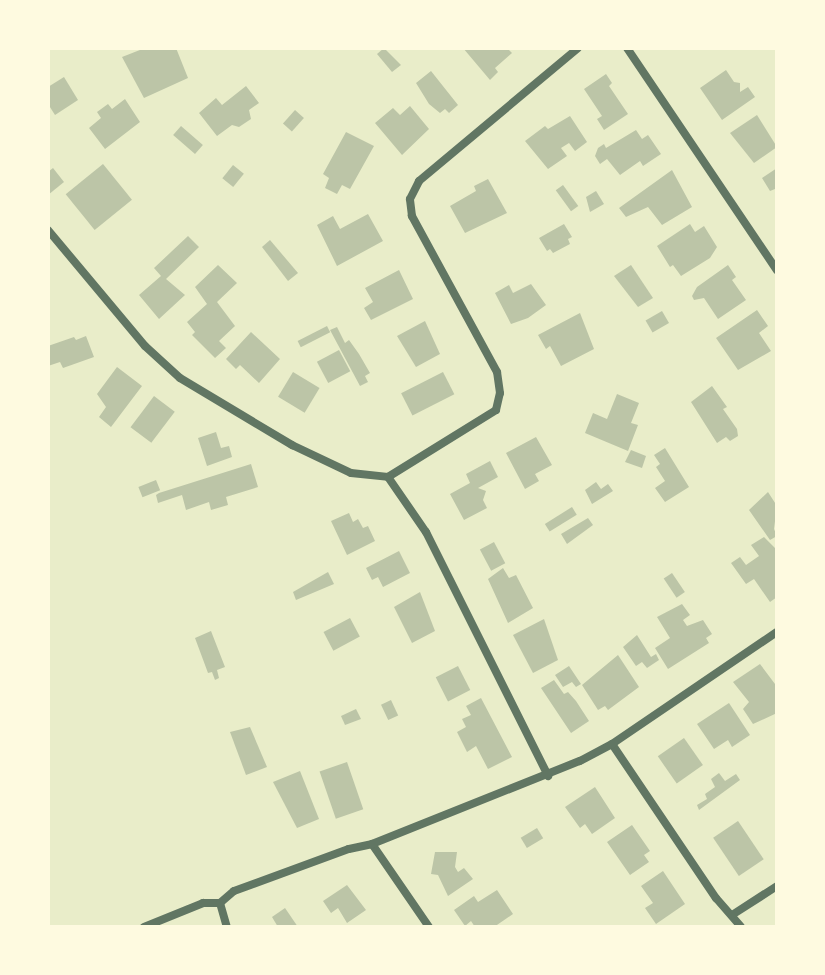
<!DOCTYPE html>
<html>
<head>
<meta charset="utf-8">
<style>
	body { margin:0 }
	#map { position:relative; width:825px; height:975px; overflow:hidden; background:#e9edc9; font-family:Signika,sans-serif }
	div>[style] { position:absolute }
	.building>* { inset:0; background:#bcc5a7; transform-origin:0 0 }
	.minor>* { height:8px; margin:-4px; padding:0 4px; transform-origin:4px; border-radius:4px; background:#617663 }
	span { translate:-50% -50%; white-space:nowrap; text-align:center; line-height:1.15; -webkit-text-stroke:6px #fefae0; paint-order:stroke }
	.frame { position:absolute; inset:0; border:50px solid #fefae0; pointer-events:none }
</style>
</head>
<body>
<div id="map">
	<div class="building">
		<div style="clip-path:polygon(145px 48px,176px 48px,188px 78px,144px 98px,122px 57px)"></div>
		<div style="clip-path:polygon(384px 48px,401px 65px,392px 72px,377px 54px)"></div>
		<div style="clip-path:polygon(463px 48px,507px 48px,512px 53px,495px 68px,498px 72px,490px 80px)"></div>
		<div style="clip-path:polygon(726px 70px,734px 82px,740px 83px,740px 92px,748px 87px,755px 97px,722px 120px,700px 88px)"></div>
		<div style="clip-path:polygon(431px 71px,458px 105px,449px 113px,445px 109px,440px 113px,429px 104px,416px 83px)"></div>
		<div style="clip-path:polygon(606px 74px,612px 83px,609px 86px,628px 114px,604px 130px,597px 119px,602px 116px,584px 89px)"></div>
		<div style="clip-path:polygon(64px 77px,78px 100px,55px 115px,48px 104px,48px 87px)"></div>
		<div style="clip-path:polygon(246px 86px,259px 103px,249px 110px,251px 119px,239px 127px,232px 125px,217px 136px,199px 113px,216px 98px,222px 105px)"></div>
		<div style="clip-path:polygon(125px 99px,140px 122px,105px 149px,89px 128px,101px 118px,97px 112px,108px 104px,112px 109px)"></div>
		<div style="clip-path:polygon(410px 106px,429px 129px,402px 155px,375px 123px,393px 108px,400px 115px)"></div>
		<div style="left:295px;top:110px;width:12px;height:18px;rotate:42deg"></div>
		<div style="clip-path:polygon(757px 115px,777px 147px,754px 163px,730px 133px)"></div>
		<div style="clip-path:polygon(570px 116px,587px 142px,575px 151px,569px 143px,561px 148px,567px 156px,548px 169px,525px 141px,545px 126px,548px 129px)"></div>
		<div style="left:181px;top:126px;width:29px;height:12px;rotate:41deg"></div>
		<div style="clip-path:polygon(636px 130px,642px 139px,648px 135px,661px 154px,643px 166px,640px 161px,620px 175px,607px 159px,600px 164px,595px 156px,598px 148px,604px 144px,606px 148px)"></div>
		<div style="clip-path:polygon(346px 132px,374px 146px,350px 189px,342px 185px,337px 194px,325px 188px,329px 178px,323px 174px)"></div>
		<div style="left:103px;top:164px;width:46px;height:48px;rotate:51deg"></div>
		<div style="left:233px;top:165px;width:14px;height:17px;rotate:39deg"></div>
		<div style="clip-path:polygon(53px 168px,64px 182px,48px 195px,48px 172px)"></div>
		<div style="clip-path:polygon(777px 168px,777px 192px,775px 189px,770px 191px,762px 178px)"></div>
		<div style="clip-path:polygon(672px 170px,692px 207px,662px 225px,648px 207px,626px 217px,619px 208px)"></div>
		<div style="clip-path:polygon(488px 179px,507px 213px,465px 233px,450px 206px,476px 191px,474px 186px)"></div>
		<div style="left:563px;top:185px;width:26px;height:9px;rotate:54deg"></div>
		<div style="clip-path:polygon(596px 191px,604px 204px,590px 212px,586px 197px)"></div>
		<div style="clip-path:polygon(368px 214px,383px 241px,337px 266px,317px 225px,333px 216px,340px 229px)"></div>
		<div style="clip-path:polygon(564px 224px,572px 237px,568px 239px,570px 244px,553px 253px,550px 249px,547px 251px,539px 238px)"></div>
		<div style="clip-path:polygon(690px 224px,695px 232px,704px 226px,717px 247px,710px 258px,681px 276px,673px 265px,670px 267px,657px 246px)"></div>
		<div style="clip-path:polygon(188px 236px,199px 247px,166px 279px,185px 295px,159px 319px,139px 295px,161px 276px,154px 268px)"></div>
		<div style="clip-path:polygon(270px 240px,298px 273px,288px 281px,262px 247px)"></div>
		<div style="clip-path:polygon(218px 265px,237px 283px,217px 302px,235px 326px,219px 341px,226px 348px,215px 358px,192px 335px,195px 332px,187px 322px,207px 304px,195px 287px)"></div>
		<div style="clip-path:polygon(631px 265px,653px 298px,638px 307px,614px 276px)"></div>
		<div style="clip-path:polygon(728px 265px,736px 277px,732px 280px,746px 300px,718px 319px,704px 298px,694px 300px,692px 296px,697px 287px)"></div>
		<div style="clip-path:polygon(399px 270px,413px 299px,371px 320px,364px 308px,373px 302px,365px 288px)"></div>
		<div style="clip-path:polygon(531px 284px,546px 305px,528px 318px,511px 324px,495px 293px,509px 285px,513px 293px)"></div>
		<div style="clip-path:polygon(757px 310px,768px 326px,759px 333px,771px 351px,738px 370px,716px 338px)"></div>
		<div style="left:662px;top:311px;width:14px;height:19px;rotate:60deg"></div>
		<div style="clip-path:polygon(580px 313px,594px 349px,561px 366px,550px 346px,546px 349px,538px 335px)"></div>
		<div style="clip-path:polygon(425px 321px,440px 354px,416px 367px,397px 336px)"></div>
		<div style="left:327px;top:326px;width:7px;height:33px;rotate:63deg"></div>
		<div style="clip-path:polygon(337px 327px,345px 343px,349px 340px,359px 354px,370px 373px,365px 376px,368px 382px,360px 386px,330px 330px)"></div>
		<div style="clip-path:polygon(251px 332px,280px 359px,259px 383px,240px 365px,236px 369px,226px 359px)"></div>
		<div style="clip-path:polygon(86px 336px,94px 357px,63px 368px,60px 362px,48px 366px,48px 346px,74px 337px,76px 340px)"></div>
		<div style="left:339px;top:350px;width:24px;height:25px;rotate:62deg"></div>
		<div style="clip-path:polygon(117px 367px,142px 386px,111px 427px,99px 417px,106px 407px,97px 394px)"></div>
		<div style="left:293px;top:372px;width:31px;height:29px;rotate:31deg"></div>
		<div style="left:443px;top:372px;width:25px;height:47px;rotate:63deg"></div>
		<div style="clip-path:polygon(712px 386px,727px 407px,723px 409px,737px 429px,738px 436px,730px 441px,726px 437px,717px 443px,691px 402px)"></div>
		<div style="clip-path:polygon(617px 394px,639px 403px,631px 423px,638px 425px,628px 451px,585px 433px,593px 413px,607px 419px)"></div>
		<div style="left:154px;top:396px;width:26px;height:39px;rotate:37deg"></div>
		<div style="clip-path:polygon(216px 432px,221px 448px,229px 446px,232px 457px,207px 466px,198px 438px)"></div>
		<div style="clip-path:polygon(536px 437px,552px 465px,535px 474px,539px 481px,525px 489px,506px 453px)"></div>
		<div style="clip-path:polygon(665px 448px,689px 487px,665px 502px,655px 488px,665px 481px,656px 467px,660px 464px,654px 455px)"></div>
		<div style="clip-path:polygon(631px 450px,646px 456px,642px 468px,625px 462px)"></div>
		<div style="clip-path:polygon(490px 461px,498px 477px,478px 488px,486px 491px,483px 500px,487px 508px,464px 520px,450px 494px,470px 483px,466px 474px)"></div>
		<div style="clip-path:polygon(251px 464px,258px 487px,226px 497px,228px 505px,211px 510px,209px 502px,186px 510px,182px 495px,158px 503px,156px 495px,159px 493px)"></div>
		<div style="left:156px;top:480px;width:11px;height:19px;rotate:68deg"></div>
		<div style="clip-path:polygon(596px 482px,601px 489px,608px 484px,613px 491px,592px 504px,585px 490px)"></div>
		<div style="clip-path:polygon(768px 492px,777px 506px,774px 529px,777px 536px,770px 540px,749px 510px)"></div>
		<div style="left:572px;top:507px;width:9px;height:32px;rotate:58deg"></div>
		<div style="clip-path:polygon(349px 513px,353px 522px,358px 519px,363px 528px,368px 526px,375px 541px,347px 555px,331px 521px)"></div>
		<div style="clip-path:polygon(588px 518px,593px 525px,567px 544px,561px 534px)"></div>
		<div style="clip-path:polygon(764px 537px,777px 550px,777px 597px,770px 602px,754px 579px,746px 584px,731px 563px,740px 557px,746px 565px,759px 556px,751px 545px)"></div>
		<div style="left:494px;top:542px;width:24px;height:16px;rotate:62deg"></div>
		<div style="clip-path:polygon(399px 551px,410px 573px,383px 587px,378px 577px,372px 580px,366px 568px)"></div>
		<div style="clip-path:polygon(503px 568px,509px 578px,516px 575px,533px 608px,508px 623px,488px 579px)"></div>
		<div style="clip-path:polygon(328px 572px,334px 584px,296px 600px,293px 592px)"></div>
		<div style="left:672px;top:573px;width:23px;height:10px;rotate:56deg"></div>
		<div style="clip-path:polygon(420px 592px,435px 631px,412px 643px,394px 607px)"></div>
		<div style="clip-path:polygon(682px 604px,690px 615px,683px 620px,687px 626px,703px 620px,712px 634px,706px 638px,709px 643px,668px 669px,655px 648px,670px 638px,657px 617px)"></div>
		<div style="left:350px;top:618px;width:21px;height:30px;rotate:62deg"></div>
		<div style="clip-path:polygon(544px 619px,558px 660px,533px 673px,513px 635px)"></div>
		<div style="clip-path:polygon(211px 631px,225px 667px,217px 670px,219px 678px,215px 680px,212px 672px,208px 673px,195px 638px)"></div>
		<div style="clip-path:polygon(637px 635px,651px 657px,656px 654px,659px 660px,647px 668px,642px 662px,636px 666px,623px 647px)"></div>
		<div style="clip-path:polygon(618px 655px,639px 687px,608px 710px,605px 706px,598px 710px,582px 685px)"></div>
		<div style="clip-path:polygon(760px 664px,775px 684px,777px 713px,753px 724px,743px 709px,749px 702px,733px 682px)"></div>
		<div style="left:458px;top:666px;width:27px;height:25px;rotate:63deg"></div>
		<div style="clip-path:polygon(569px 666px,581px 684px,576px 687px,572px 682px,563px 687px,555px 675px)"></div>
		<div style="clip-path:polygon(554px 680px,564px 694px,568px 692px,576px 701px,589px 721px,571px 733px,541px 688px)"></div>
		<div style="clip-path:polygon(481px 698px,512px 757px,488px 769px,476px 746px,467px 752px,457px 732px,466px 727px,462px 719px,471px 715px,466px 706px)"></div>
		<div style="left:391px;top:700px;width:17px;height:11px;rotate:65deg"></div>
		<div style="clip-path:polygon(729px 703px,750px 735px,732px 747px,728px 740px,714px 749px,697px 724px)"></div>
		<div style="clip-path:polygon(356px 709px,361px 719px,345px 725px,341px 716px)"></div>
		<div style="clip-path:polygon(250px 727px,267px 767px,246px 775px,230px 732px)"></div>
		<div style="left:684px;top:738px;width:33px;height:32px;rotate:55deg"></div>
		<div style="left:347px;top:762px;width:50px;height:29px;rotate:71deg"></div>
		<div style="clip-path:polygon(300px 771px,319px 819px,297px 828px,273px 782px)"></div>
		<div style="clip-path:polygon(719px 773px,725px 781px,736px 774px,740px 780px,699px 810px,697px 805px,707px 799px,705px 794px,715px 787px,711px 779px)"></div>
		<div style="clip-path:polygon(595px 787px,615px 818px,592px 834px,585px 824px,580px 828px,565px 807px)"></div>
		<div style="left:738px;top:821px;width:46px;height:30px;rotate:56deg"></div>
		<div style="clip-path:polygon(632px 825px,650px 851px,644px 855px,649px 862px,630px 875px,607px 842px)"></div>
		<div style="left:537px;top:828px;width:12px;height:19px;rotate:59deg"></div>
		<div style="clip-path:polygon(435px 852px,457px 852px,455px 867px,458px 872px,464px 868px,473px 879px,448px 896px,438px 875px,431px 874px)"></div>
		<div style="clip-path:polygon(663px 871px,685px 904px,656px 924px,645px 908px,653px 903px,641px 886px)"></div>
		<div style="clip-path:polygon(347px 885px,366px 910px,347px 923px,338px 908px,331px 913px,323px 901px)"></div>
		<div style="clip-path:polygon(497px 890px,513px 914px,494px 927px,475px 927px,471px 921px,465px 926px,454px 910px,474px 896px,478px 902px)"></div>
		<div style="clip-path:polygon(285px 908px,298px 927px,278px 927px,272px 917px)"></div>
	</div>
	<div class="minor">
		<div style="left:627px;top:48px;width:268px;rotate:56deg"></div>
		<div style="left:48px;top:230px;width:151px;rotate:50.1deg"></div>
		<div style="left:145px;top:346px;width:47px;rotate:42.4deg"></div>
		<div style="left:180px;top:378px;width:131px;rotate:30.9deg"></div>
		<div style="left:292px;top:445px;width:65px;rotate:25.4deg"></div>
		<div style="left:351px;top:473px;width:37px;rotate:6deg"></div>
		<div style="left:388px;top:477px;width:67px;rotate:55.4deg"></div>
		<div style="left:426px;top:532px;width:273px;rotate:63.4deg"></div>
		<div style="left:388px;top:477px;width:127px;rotate:-31.8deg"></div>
		<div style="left:496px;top:410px;width:17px;rotate:-77deg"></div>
		<div style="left:500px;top:393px;width:21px;rotate:-98deg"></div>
		<div style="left:497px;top:372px;width:178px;rotate:-118.6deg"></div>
		<div style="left:412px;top:216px;width:17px;rotate:-97deg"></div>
		<div style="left:410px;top:199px;width:20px;rotate:-63deg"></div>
		<div style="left:419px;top:181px;width:207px;rotate:-39.9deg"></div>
		<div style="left:612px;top:744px;width:186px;rotate:56deg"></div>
		<div style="left:716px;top:898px;width:38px;rotate:49deg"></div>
		<div style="left:372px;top:844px;width:101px;rotate:55.5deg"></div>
		<div style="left:220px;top:903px;width:25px;rotate:74deg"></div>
		<div style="left:732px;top:915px;width:54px;rotate:-32.8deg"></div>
		<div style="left:144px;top:927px;width:64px;rotate:-22.1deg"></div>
		<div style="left:203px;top:903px;width:17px"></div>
		<div style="left:220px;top:903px;width:18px;rotate:-41deg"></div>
		<div style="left:234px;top:891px;width:122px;rotate:-20.1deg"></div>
		<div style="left:349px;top:849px;width:24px;rotate:-12deg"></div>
		<div style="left:372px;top:844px;width:224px;rotate:-21.8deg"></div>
		<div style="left:580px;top:761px;width:36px;rotate:-28deg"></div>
		<div style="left:612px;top:744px;width:199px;rotate:-34.2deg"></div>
	</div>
	<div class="frame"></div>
</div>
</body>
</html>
